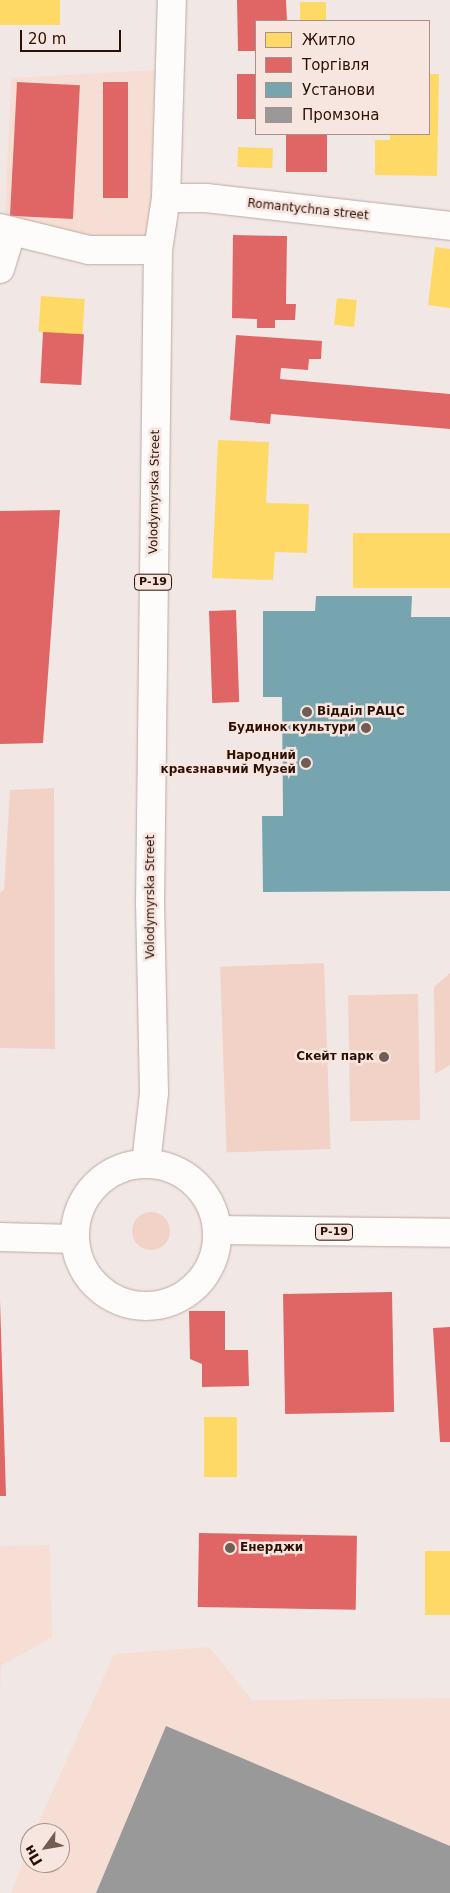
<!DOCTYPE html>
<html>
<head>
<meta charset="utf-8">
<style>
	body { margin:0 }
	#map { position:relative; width:450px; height:1893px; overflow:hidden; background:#f1e8e5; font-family:"DejaVu Sans",sans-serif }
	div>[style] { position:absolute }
	.built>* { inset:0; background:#f6ded4 }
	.green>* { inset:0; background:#f2d2c6; transform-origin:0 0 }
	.round { border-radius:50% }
	.homes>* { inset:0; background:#ffd966; transform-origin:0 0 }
	.shops>* { inset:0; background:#e06666; transform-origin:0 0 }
	.public>* { inset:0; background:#76a5af }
	.industry>* { inset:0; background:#999 }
	.roads { filter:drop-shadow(0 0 1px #bca9a2) drop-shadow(0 0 1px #bca9a2) }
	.minor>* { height:28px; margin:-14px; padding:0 14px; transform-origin:14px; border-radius:14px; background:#fdfcfb }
	.major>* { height:28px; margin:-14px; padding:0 14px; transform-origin:14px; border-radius:14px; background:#fdfcfb }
	.major>.ring { margin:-14px; padding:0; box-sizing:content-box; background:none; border:28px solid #fdfcfb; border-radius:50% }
	.dots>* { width:14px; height:14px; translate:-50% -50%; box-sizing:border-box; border:2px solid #f7e5df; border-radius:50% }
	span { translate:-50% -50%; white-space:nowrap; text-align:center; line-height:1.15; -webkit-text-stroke:5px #f7e5df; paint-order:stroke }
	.shield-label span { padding:1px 4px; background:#f7e5df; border:1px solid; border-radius:4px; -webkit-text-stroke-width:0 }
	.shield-label { font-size:11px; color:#2d1004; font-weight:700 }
	.street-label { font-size:12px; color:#2d1004 }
	.poi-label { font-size:12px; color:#2d1004; font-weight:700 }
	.left { translate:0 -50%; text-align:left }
	.right { translate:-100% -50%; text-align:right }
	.legend { position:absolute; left:255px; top:20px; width:175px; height:115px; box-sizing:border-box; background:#f7e5df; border:1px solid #a69087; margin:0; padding:6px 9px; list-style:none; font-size:15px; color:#2d1004 }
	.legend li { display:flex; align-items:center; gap:10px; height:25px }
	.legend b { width:25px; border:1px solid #a69087 }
	.north { position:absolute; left:20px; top:1823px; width:50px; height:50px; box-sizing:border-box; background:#f7e5df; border:1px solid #a69087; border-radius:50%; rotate:238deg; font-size:14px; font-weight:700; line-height:20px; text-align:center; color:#2d1004 }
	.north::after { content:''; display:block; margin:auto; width:18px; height:22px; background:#725c53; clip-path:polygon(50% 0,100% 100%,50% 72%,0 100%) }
	.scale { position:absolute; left:20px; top:30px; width:101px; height:22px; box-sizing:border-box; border:2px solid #2d1004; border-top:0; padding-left:6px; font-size:15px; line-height:18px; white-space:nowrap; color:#2d1004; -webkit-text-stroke:4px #f7e5df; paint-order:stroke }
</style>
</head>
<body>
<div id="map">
	<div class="built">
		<div style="clip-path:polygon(171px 69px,158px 250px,89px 250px,5px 217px,11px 78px)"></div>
		<div style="clip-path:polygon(50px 1545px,52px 1637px,1px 1666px,0 1696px,0 1546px)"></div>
		<div style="clip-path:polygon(209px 1647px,252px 1700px,450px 1698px,450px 1893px,11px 1893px,30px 1843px,30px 1863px,60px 1863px,60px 1833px,34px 1833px,114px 1654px)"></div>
	</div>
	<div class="green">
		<div style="clip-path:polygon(54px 788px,55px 1049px,0 1048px,0 892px,4px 890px,10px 790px)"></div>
		<div style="left:324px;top:963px;width:186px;height:104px;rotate:88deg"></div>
		<div style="clip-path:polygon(450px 973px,450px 1065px,435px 1074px,434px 987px)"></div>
		<div style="left:418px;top:994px;width:126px;height:70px;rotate:89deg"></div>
		<div class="round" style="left:132px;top:1212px;width:38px;height:38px"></div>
	</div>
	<div class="homes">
		<div style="left:0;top:0;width:60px;height:25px"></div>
		<div style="left:300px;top:2px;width:26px;height:19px"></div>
		<div style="clip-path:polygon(429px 74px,439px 74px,437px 176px,375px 175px,375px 140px,390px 140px,390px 134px,429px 134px)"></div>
		<div style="left:238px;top:147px;width:35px;height:20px;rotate:2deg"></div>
		<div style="clip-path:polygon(435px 247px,450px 249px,450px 308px,428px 305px)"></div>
		<div style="left:41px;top:296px;width:44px;height:36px;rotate:4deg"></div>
		<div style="left:337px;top:298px;width:20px;height:27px;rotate:6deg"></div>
		<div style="clip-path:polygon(218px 440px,269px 442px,266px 503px,309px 504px,307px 553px,275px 552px,273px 580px,212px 578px)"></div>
		<div style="left:353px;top:533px;width:97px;height:55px"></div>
		<div style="left:204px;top:1417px;width:33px;height:60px"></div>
		<div style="left:450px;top:1551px;width:64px;height:25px;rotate:90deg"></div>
	</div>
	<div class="shops">
		<div style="clip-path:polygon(237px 0,286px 0,287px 21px,256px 21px,256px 51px,238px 51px)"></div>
		<div style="left:237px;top:74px;width:19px;height:45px"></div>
		<div style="left:17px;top:82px;width:63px;height:134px;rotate:3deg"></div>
		<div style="left:103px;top:82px;width:25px;height:116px"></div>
		<div style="left:286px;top:134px;width:41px;height:38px"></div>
		<div style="clip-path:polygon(233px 235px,287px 236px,286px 304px,296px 304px,295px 320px,275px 320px,275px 328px,257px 328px,257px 319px,232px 318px)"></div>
		<div style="left:43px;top:332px;width:41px;height:51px;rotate:3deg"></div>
		<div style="clip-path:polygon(236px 335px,322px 341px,321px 359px,309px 359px,308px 370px,281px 368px,280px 379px,450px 394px,450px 429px,271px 414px,270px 424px,230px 420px)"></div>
		<div style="clip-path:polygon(60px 510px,43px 743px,0 744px,0 511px)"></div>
		<div style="left:236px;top:610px;width:92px;height:27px;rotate:88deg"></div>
		<div style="left:392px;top:1292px;width:120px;height:109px;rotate:89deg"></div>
		<div style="clip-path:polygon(0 1300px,6px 1496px,0 1496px)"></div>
		<div style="clip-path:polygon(189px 1311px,225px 1311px,225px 1350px,248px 1350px,249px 1386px,202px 1387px,202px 1364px,190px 1359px)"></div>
		<div style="clip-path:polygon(450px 1327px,450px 1442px,440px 1442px,433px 1328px)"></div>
		<div style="left:199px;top:1533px;width:158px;height:74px;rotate:1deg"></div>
	</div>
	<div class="public">
		<div style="clip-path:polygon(316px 596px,412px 596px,411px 617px,450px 617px,450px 891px,263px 892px,262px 816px,283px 816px,282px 697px,263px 697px,263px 611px,315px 611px)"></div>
	</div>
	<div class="industry">
		<div style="clip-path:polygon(166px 1726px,450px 1846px,450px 1893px,96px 1893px)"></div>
	</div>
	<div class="roads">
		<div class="minor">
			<div style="left:166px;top:198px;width:40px"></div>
			<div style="left:206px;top:198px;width:246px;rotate:6.5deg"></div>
			<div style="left:0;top:228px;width:92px;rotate:13.9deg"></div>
			<div style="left:89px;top:250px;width:69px"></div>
			<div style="left:0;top:269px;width:39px;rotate:-73deg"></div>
		</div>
		<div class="major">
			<div class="ring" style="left:75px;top:1164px;width:114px;height:114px"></div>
			<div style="left:146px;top:1164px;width:71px;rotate:-83.6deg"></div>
			<div style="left:154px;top:1093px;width:189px;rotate:-91.2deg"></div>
			<div style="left:150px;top:904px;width:654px;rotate:-89.3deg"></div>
			<div style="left:158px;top:250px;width:53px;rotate:-81.3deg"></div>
			<div style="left:166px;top:198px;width:198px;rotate:-88.3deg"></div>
			<div style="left:218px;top:1230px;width:232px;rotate:0.7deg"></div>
			<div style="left:0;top:1237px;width:75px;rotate:1.5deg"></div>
		</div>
	</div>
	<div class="dots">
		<div style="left:307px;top:712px;background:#725c53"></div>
		<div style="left:366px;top:728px;background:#725c53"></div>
		<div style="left:306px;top:763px;background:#725c53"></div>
		<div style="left:384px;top:1057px;background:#725c53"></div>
		<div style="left:230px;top:1548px;background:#725c53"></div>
	</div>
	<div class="shield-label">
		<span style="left:153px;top:582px">Р-19</span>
		<span style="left:334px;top:1232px">Р-19</span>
	</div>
	<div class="street-label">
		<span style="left:308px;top:210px;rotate:6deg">Romantychna street</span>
		<span style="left:155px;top:492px;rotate:-89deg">Volodymyrska Street</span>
		<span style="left:151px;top:897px;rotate:-90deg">Volodymyrska Street</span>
	</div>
	<div class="poi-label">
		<span class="left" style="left:317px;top:712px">Відділ РАЦС</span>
		<span class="right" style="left:356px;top:728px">Будинок культури</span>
		<span class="right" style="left:296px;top:763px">Народний<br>краєзнавчий Музей</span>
		<span class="right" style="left:374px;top:1057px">Скейт парк</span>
		<span class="left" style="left:240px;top:1548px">Енерджи</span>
	</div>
	<ul class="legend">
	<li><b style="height:14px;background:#ffd966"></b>Житло</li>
	<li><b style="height:14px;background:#e06666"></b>Торгівля</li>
	<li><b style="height:14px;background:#76a5af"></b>Установи</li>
	<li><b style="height:14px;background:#999"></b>Промзона</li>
	</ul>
	<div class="north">Пн</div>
	<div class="scale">20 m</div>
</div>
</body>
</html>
